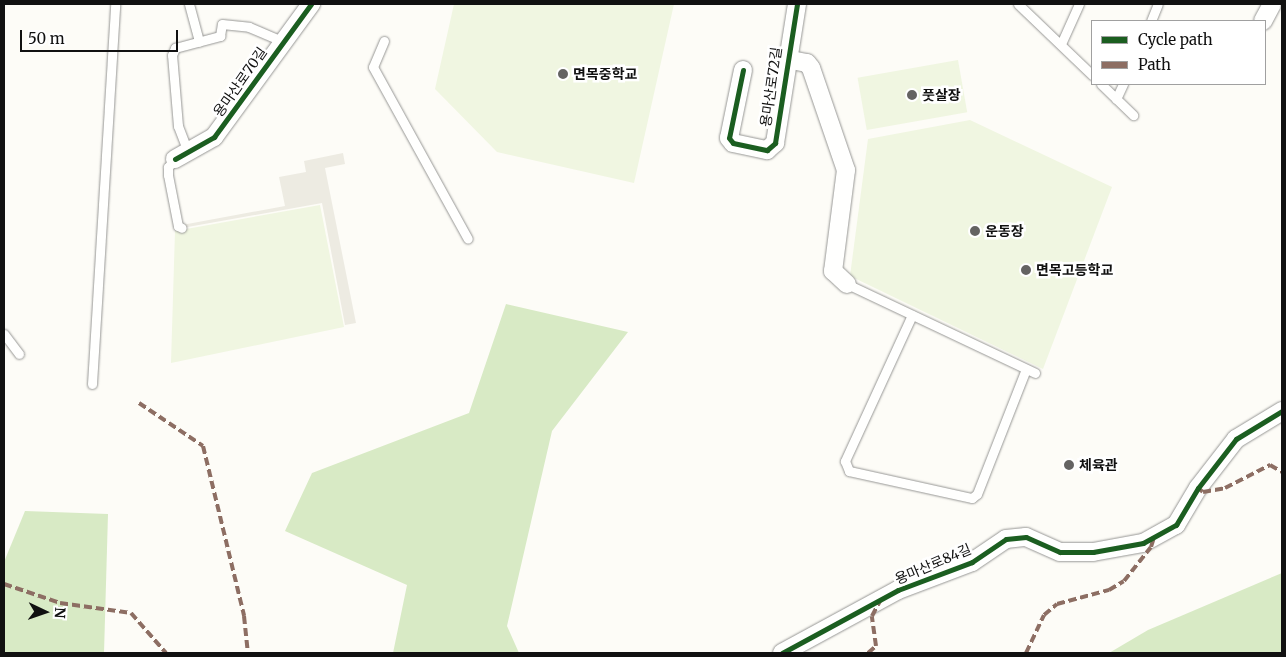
<!DOCTYPE html>
<html>
<head>
<meta charset="utf-8">
<style>
	body { margin:0 }
	#map { position:relative; width:1286px; height:657px; overflow:hidden; background:#fdfcf7; font-family:Merriweather,"Noto Sans KR",serif }
	div>[style] { position:absolute }
	.forest>* { inset:0; background:#d8eac5 }
	.pitch>* { inset:0; background:#f0f6e1; transform-origin:0 0 }
	.plaza>* { inset:0; background:#edebe2 }
	.roads { filter:drop-shadow(0 0 1px #979795) drop-shadow(0 0 1px #979795) }
	.lane>* { height:9px; margin:-4.5px; padding:0 4.5px; transform-origin:4.5px; border-radius:4.5px; background:#fffffe }
	.street>* { height:18px; margin:-9px; padding:0 9px; transform-origin:9px; border-radius:9px; background:#fffffe }
	.quiet>* { height:4px; margin-top:-2px; transform-origin:0; background:repeating-linear-gradient(90deg,#8d6e63 0 8px,transparent 0 12px) }
	.cycleway>* { height:5px; margin:-2.5px; padding:0 2.5px; transform-origin:2.5px; border-radius:2.5px; background:#1b5e20 }
	.dots>* { width:14px; height:14px; translate:-50% -50%; box-sizing:border-box; border:2px solid #fff; border-radius:50% }
	span { translate:-50% -50%; white-space:nowrap; text-align:center; line-height:1.15; -webkit-text-stroke:5px #fff; paint-order:stroke }
	.poi-label { font-size:14px; color:#111; font-weight:700 }
	.left { translate:0 -50%; text-align:left }
	.street-label { font-size:14px; color:#111 }
	.frame { position:absolute; inset:0; border:5px solid #111; pointer-events:none }
	.legend { position:absolute; left:1091px; top:20px; width:175px; height:65px; box-sizing:border-box; background:#fff; border:1px solid #a0a0a0; margin:0; padding:6px 9px; list-style:none; font-size:15px; color:#111 }
	.legend li { display:flex; align-items:center; gap:10px; height:25px }
	.legend b { width:25px; border:1px solid #a0a0a0 }
	.north { position:absolute; left:20px; top:587px; width:50px; height:50px; -webkit-text-stroke:4px #fff; paint-order:stroke; rotate:93deg; font-size:14px; font-weight:700; line-height:20px; text-align:center; color:#111 }
	.north::after { content:''; display:block; margin:auto; width:18px; height:22px; background:#111; clip-path:polygon(50% 0,100% 100%,50% 72%,0 100%) }
	.scale { position:absolute; left:20px; top:30px; width:158px; height:22px; box-sizing:border-box; border:2px solid #111; border-top:0; padding-left:6px; font-size:15px; line-height:18px; white-space:nowrap; color:#111; -webkit-text-stroke:4px #fff; paint-order:stroke }
</style>
</head>
<body>
<div id="map">
	<div class="forest">
		<div style="clip-path:polygon(506px 304px,628px 332px,552px 431px,507px 626px,519px 653px,393px 653px,407px 585px,285px 531px,312px 473px,469px 413px)"></div>
		<div style="clip-path:polygon(25px 511px,108px 514px,104px 653px,4px 653px,4px 562px)"></div>
		<div style="clip-path:polygon(1282px 573px,1282px 653px,1109px 653px,1148px 630px)"></div>
	</div>
	<div class="pitch">
		<div style="clip-path:polygon(454px 4px,674px 4px,634px 183px,497px 152px,435px 89px)"></div>
		<div style="left:958px;top:60px;width:53px;height:102px;rotate:80deg"></div>
		<div style="clip-path:polygon(970px 120px,1112px 187px,1043px 369px,850px 276px,868px 139px)"></div>
		<div style="clip-path:polygon(320px 205px,344px 327px,171px 363px,175px 231px)"></div>
	</div>
	<div class="plaza">
		<div style="clip-path:polygon(343px 153px,345px 164px,325px 168px,356px 323px,345px 325px,322px 203px,182px 228px,182px 225px,285px 206px,279px 177px,306px 172px,304px 161px)"></div>
	</div>
	<div class="roads">
		<div class="lane">
			<div style="left:189px;top:4px;width:39px;rotate:75deg"></div>
			<div style="left:1018px;top:4px;width:103px;rotate:43.8deg"></div>
			<div style="left:1151px;top:21px;width:18px;rotate:-68deg"></div>
			<div style="left:384px;top:41px;width:28px;rotate:113deg"></div>
			<div style="left:373px;top:67px;width:196px;rotate:61.1deg"></div>
			<div style="left:1061px;top:44px;width:44px;rotate:-65.8deg"></div>
			<div style="left:1101px;top:84px;width:45px;rotate:44.1deg"></div>
			<div style="left:1116px;top:99px;width:17px;rotate:-65deg"></div>
			<div style="left:188px;top:152px;width:28px;rotate:-111deg"></div>
			<div style="left:178px;top:126px;width:71px;rotate:-94.8deg"></div>
			<div style="left:172px;top:55px;width:8px;rotate:-67deg"></div>
			<div style="left:175px;top:48px;width:47px;rotate:-14.9deg"></div>
			<div style="left:220px;top:36px;width:12px;rotate:-81deg"></div>
			<div style="left:222px;top:24px;width:27px;rotate:6deg"></div>
			<div style="left:249px;top:27px;width:36px;rotate:23deg"></div>
			<div style="left:175px;top:159px;width:11px;rotate:131deg"></div>
			<div style="left:168px;top:167px;width:8px;rotate:90deg"></div>
			<div style="left:168px;top:175px;width:52px;rotate:78.9deg"></div>
			<div style="left:178px;top:226px;width:4px;rotate:27deg"></div>
			<div style="left:847px;top:284px;width:208px;rotate:25.3deg"></div>
			<div style="left:912px;top:315px;width:161px;rotate:114.7deg"></div>
			<div style="left:845px;top:461px;width:11px;rotate:68deg"></div>
			<div style="left:849px;top:471px;width:126px;rotate:12.4deg"></div>
			<div style="left:972px;top:498px;width:6px;rotate:-39deg"></div>
			<div style="left:977px;top:494px;width:134px;rotate:-68.6deg"></div>
			<div style="left:4px;top:334px;width:25px;rotate:53deg"></div>
			<div style="left:92px;top:384px;width:381px;rotate:-86.5deg"></div>
		</div>
		<div class="street">
			<div style="left:1263px;top:21px;width:19px;rotate:-62deg"></div>
			<div style="left:786px;top:59px;width:21px;rotate:11deg"></div>
			<div style="left:807px;top:63px;width:6px;rotate:51deg"></div>
			<div style="left:811px;top:68px;width:108px;rotate:71.1deg"></div>
			<div style="left:846px;top:170px;width:102px;rotate:97.3deg"></div>
			<div style="left:833px;top:271px;width:19px;rotate:43deg"></div>
			<div style="left:743px;top:70px;width:69px;rotate:101.6deg"></div>
			<div style="left:729px;top:138px;width:6px;rotate:51deg"></div>
			<div style="left:733px;top:143px;width:35px;rotate:12deg"></div>
			<div style="left:767px;top:150px;width:11px;rotate:-41deg"></div>
			<div style="left:775px;top:143px;width:141px;rotate:-81deg"></div>
			<div style="left:175px;top:159px;width:45px;rotate:-29.4deg"></div>
			<div style="left:214px;top:137px;width:165px;rotate:-53.9deg"></div>
			<div style="left:782px;top:653px;width:132px;rotate:-28.5deg"></div>
			<div style="left:898px;top:590px;width:79px;rotate:-20.7deg"></div>
			<div style="left:972px;top:562px;width:41px;rotate:-34.1deg"></div>
			<div style="left:1006px;top:539px;width:20px;rotate:-6deg"></div>
			<div style="left:1026px;top:537px;width:37px;rotate:24deg"></div>
			<div style="left:1060px;top:552px;width:33px"></div>
			<div style="left:1093px;top:552px;width:51px;rotate:-10.2deg"></div>
			<div style="left:1143px;top:543px;width:38px;rotate:-29deg"></div>
			<div style="left:1176px;top:525px;width:43px;rotate:-59.3deg"></div>
			<div style="left:1198px;top:488px;width:62px;rotate:-52.2deg"></div>
			<div style="left:1236px;top:439px;width:54px;rotate:-31.3deg"></div>
		</div>
	</div>
	<div class="quiet">
		<div style="left:139px;top:403px;width:77px;rotate:33.9deg"></div>
		<div style="left:203px;top:446px;width:175px;rotate:76.4deg"></div>
		<div style="left:244px;top:616px;width:37px;rotate:84deg"></div>
		<div style="left:1198px;top:488px;width:6px;rotate:39deg"></div>
		<div style="left:1203px;top:492px;width:22px;rotate:-10deg"></div>
		<div style="left:1225px;top:488px;width:51px;rotate:-27.1deg"></div>
		<div style="left:1270px;top:465px;width:14px;rotate:30deg"></div>
		<div style="left:4px;top:584px;width:59px;rotate:18.7deg"></div>
		<div style="left:60px;top:603px;width:72px;rotate:8deg"></div>
		<div style="left:131px;top:613px;width:53px;rotate:48.8deg"></div>
		<div style="left:868px;top:653px;width:11px;rotate:-41deg"></div>
		<div style="left:876px;top:646px;width:30px;rotate:-98deg"></div>
		<div style="left:872px;top:616px;width:17px;rotate:-62deg"></div>
		<div style="left:1026px;top:653px;width:42px;rotate:-64.7deg"></div>
		<div style="left:1044px;top:615px;width:17px;rotate:-40deg"></div>
		<div style="left:1057px;top:604px;width:54px;rotate:-15.1deg"></div>
		<div style="left:1109px;top:590px;width:17px;rotate:-31deg"></div>
		<div style="left:1124px;top:581px;width:43px;rotate:-51.5deg"></div>
		<div style="left:1151px;top:547px;width:10px;rotate:-73deg"></div>
	</div>
	<div class="cycleway">
		<div style="left:743px;top:70px;width:69px;rotate:101.6deg"></div>
		<div style="left:729px;top:138px;width:6px;rotate:51deg"></div>
		<div style="left:733px;top:143px;width:35px;rotate:12deg"></div>
		<div style="left:767px;top:150px;width:11px;rotate:-41deg"></div>
		<div style="left:775px;top:143px;width:141px;rotate:-81deg"></div>
		<div style="left:175px;top:159px;width:45px;rotate:-29.4deg"></div>
		<div style="left:214px;top:137px;width:165px;rotate:-53.9deg"></div>
		<div style="left:782px;top:653px;width:132px;rotate:-28.5deg"></div>
		<div style="left:898px;top:590px;width:79px;rotate:-20.7deg"></div>
		<div style="left:972px;top:562px;width:41px;rotate:-34.1deg"></div>
		<div style="left:1006px;top:539px;width:20px;rotate:-6deg"></div>
		<div style="left:1026px;top:537px;width:37px;rotate:24deg"></div>
		<div style="left:1060px;top:552px;width:33px"></div>
		<div style="left:1093px;top:552px;width:51px;rotate:-10.2deg"></div>
		<div style="left:1143px;top:543px;width:38px;rotate:-29deg"></div>
		<div style="left:1176px;top:525px;width:43px;rotate:-59.3deg"></div>
		<div style="left:1198px;top:488px;width:62px;rotate:-52.2deg"></div>
		<div style="left:1236px;top:439px;width:54px;rotate:-31.3deg"></div>
	</div>
	<div class="dots">
		<div style="left:563px;top:74px;background:#646362"></div>
		<div style="left:912px;top:95px;background:#646362"></div>
		<div style="left:975px;top:231px;background:#646362"></div>
		<div style="left:1026px;top:270px;background:#646362"></div>
		<div style="left:1069px;top:465px;background:#646362"></div>
	</div>
	<div class="poi-label">
		<span class="left" style="left:573px;top:74px">면목중학교</span>
		<span class="left" style="left:922px;top:95px">풋살장</span>
		<span class="left" style="left:985px;top:231px">운동장</span>
		<span class="left" style="left:1036px;top:270px">면목고등학교</span>
		<span class="left" style="left:1079px;top:465px">체육관</span>
	</div>
	<div class="street-label">
		<span style="left:240px;top:82px;rotate:-55deg">용마산로70길</span>
		<span style="left:771px;top:87px;rotate:-82deg">용마산로72길</span>
		<span style="left:933px;top:564px;rotate:-23deg">용마산로84길</span>
	</div>
	<div class="frame"></div>
	<ul class="legend">
	<li><b style="height:6px;background:#1b5e20"></b>Cycle path</li>
	<li><b style="height:6px;background:#8d6e63"></b>Path</li>
	</ul>
	<div class="north">N</div>
	<div class="scale">50 m</div>
</div>
</body>
</html>
